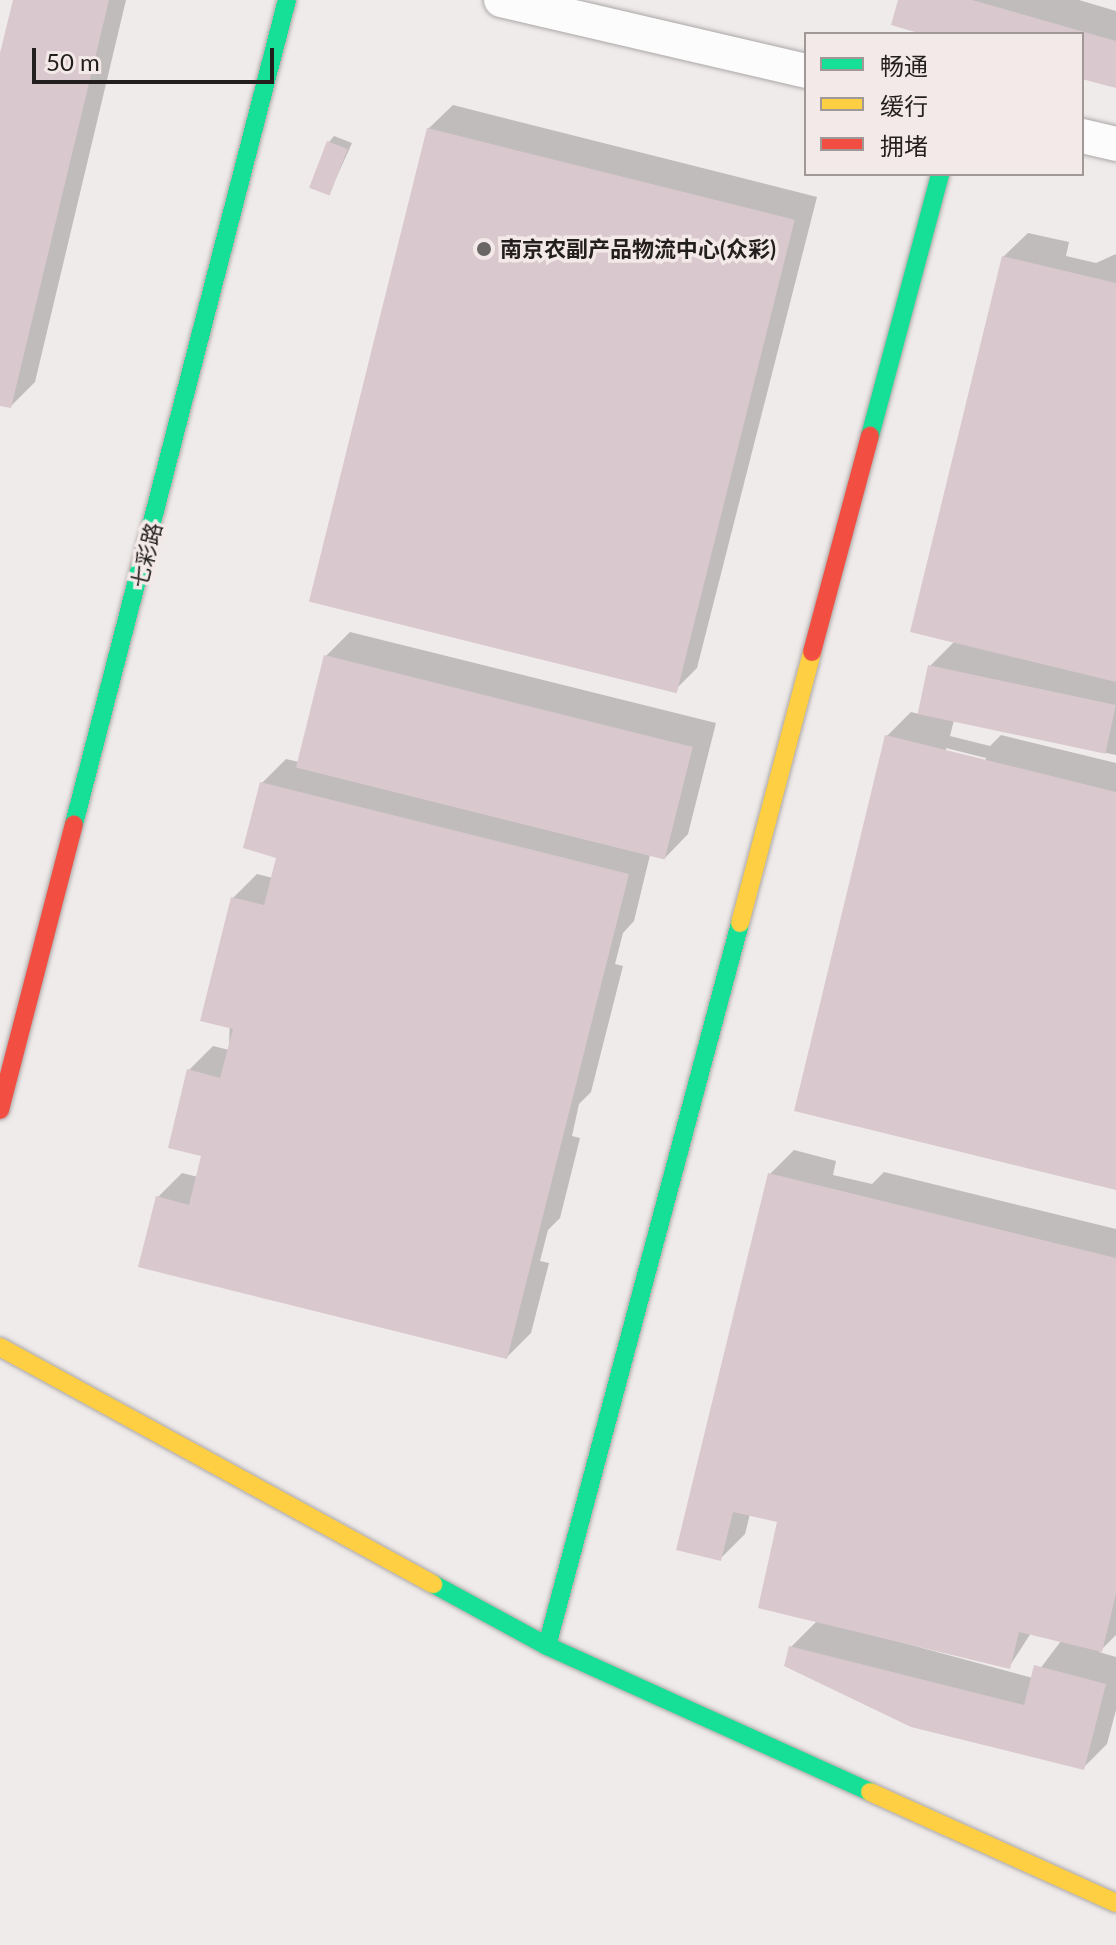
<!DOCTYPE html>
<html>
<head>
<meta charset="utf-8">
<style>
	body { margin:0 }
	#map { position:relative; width:1116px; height:1945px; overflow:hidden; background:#f0ebeb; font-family:Lato,"Noto Sans SC",sans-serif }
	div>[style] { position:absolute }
	.shadow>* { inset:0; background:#0003 }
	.building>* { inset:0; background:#d9c8cd; transform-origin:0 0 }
	.roads { filter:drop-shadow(0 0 2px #aba7a7) drop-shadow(0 0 2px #aba7a7) }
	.street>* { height:34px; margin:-17px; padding:0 17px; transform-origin:17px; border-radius:17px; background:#fdfcfc }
	.fast>* { height:18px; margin:-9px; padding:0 9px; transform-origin:9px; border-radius:9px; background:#16e098 }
	.slow>* { height:18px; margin:-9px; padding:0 9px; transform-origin:9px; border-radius:9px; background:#ffcf43 }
	.jam>* { height:18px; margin:-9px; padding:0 9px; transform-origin:9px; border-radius:9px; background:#f24e42 }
	.dots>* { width:22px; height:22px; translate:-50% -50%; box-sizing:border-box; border:4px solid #f3e9e8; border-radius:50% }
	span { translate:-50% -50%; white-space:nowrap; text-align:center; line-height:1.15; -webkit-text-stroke:7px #f3e9e8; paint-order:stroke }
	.poi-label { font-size:22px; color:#221f1e; font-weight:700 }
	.left { translate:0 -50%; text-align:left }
	.street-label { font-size:22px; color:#221f1e }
	.legend { position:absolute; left:804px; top:32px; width:280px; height:144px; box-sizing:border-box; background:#f3e9e8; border:2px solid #9f9897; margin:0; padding:10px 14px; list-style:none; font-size:24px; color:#221f1e }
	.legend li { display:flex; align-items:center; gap:16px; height:40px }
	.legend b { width:40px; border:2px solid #9f9897 }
	.scale { position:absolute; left:32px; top:48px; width:242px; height:36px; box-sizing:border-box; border:4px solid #221f1e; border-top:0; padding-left:10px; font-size:24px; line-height:28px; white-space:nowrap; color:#221f1e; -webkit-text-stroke:6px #f3e9e8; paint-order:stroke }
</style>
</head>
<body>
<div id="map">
	<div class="shadow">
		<div style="clip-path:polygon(15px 0,126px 0,35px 382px,11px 406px,0 404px,0 61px)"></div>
		<div style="clip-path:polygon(900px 0,1079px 0,1116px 11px,1116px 86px,1082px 77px,1082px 34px,930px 34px)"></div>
		<div style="clip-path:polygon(453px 105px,817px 197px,697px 668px,673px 692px,428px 129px)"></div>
		<div style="clip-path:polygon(334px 136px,352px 143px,329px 194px,329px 142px)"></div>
		<div style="clip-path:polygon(evenodd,1028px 233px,1069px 242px,1066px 256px,1096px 263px,1116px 254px,1116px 755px,954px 720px,950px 736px,990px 746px,1001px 735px,1116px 763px,1116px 1188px,887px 736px,911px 712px,919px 714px,930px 666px,955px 641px,1003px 257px,1028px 233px,946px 748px,986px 758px,985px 762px,946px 753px,946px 748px)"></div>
		<div style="clip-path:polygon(350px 632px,716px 723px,688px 834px,664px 859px,650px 855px,634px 921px,623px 933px,615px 964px,623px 966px,591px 1092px,579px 1104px,572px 1136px,580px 1138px,560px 1218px,548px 1230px,540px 1261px,549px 1263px,531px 1333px,507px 1357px,158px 1197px,182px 1173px,198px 1177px,204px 1154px,189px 1070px,213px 1046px,229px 1050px,233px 898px,257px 874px,273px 878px,278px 856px,262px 783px,286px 759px,299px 762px,326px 656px)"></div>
		<div style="clip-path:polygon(evenodd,794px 1150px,836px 1161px,833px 1175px,872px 1184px,884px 1172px,1116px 1229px,1116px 1635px,1099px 1652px,1116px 1657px,1116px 1710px,1107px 1744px,1083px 1768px,791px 1647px,818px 1620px,780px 1521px,750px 1514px,745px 1534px,721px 1558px,770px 1174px,794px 1150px,845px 1627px,1009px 1667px,1031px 1633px,1061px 1641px,1033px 1678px,845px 1627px)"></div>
	</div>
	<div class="building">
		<div style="clip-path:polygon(13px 0,109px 0,11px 408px,0 406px,0 53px)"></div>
		<div style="clip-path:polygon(898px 0,972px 0,1116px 41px,1116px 88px,1082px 79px,1082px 34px,922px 34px,891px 25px)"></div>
		<div style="left:427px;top:128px;width:379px;height:488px;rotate:14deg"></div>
		<div style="left:327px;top:141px;width:22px;height:50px;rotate:21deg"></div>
		<div style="clip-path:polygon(1002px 256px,1116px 283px,1116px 682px,910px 632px)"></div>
		<div style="left:324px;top:655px;width:380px;height:116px;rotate:14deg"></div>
		<div style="left:928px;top:665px;width:192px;height:50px;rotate:12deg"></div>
		<div style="clip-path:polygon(885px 735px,1116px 792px,1116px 1190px,794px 1111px)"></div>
		<div style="clip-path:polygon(260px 782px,629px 874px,507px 1359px,138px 1267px,156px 1196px,189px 1205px,201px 1156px,168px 1148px,187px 1069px,220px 1078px,233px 1029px,200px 1021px,231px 897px,264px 905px,276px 858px,243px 848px)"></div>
		<div style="clip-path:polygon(768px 1173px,1116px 1258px,1116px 1594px,1102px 1652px,1019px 1632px,1010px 1669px,758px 1608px,777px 1522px,733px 1512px,721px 1561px,676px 1550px)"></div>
		<div style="clip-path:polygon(789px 1646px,1024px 1705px,1034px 1665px,1106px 1684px,1084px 1770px,911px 1727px,784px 1666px)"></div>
	</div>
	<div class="roads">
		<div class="street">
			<div style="left:501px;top:0;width:313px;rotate:13.1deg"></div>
			<div style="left:1082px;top:136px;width:35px;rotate:13deg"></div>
		</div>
		<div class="fast">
			<div style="left:870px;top:436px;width:271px;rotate:-75deg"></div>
			<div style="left:74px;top:824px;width:851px;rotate:-75.51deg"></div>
			<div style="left:433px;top:1584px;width:130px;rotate:28.5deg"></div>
			<div style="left:547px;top:1646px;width:354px;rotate:24.3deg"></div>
			<div style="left:547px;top:1646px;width:748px;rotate:-75.05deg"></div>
		</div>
		<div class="slow">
			<div style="left:740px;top:923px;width:280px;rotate:-75.1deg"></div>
			<div style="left:0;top:1347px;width:494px;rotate:28.7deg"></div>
			<div style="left:870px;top:1792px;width:270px;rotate:24.3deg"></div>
		</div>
		<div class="jam">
			<div style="left:812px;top:652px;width:224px;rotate:-75deg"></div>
			<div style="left:0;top:1110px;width:295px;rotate:-75.5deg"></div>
		</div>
	</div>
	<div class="dots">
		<div style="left:484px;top:249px;background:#6a6666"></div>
	</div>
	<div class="poi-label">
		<span class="left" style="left:500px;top:249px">南京农副产品物流中心(众彩)</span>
	</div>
	<div class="street-label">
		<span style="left:146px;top:555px;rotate:-76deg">七彩路</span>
	</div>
	<ul class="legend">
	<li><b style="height:10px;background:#16e098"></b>畅通</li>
	<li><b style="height:10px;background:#ffcf43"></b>缓行</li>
	<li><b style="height:10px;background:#f24e42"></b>拥堵</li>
	</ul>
	<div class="scale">50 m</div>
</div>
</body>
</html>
